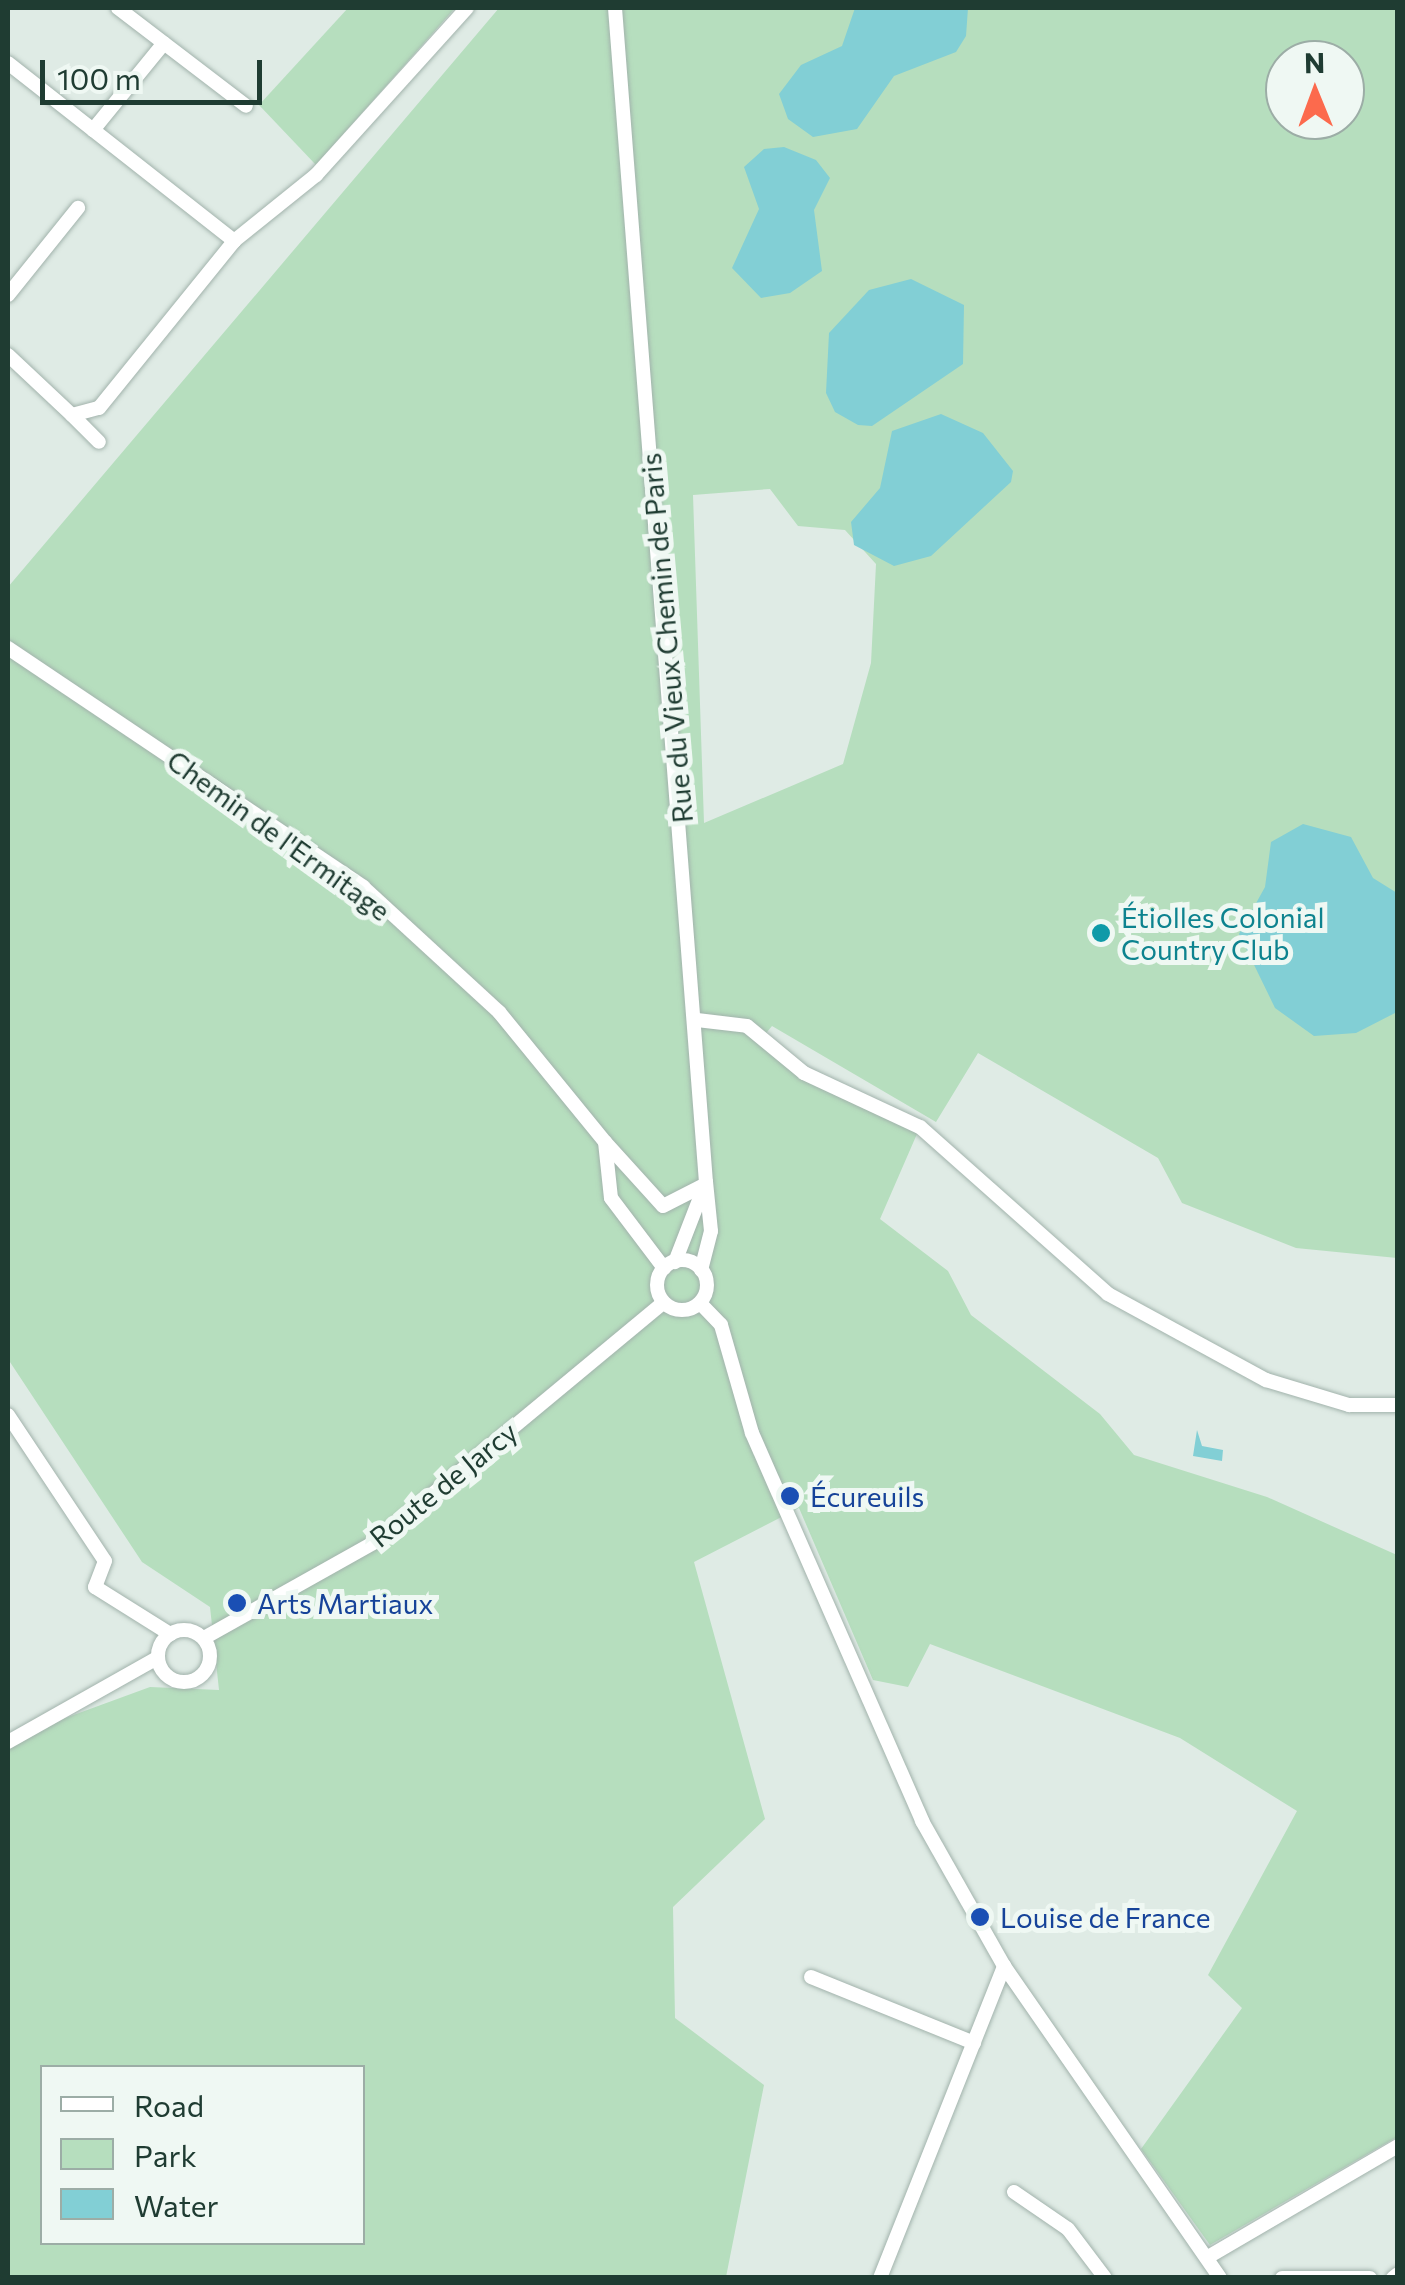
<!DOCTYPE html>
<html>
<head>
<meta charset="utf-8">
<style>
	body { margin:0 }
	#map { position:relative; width:1405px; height:2285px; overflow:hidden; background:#dfebe5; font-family:Commissioner,sans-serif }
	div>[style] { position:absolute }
	.green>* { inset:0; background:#b6debe }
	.water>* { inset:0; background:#82cfd5 }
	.roads { filter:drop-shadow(0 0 2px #a2b3ac) drop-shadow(0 0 2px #a2b3ac) }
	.minor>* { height:14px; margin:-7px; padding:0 7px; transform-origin:7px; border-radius:7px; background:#fff }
	.minor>.ring { margin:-7px; padding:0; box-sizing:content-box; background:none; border:14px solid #fff; border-radius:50% }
	.dots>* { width:28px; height:28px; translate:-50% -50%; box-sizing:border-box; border:5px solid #eff8f3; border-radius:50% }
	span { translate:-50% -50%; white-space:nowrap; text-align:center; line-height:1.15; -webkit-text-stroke:10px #eff8f3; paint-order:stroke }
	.street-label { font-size:28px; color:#1f3c32 }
	.culture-label { font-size:28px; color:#0d838f }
	.left { translate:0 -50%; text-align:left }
	.transit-label { font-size:28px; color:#164399 }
	.frame { position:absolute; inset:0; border:10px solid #1f3c32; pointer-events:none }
	.legend { position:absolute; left:40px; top:2065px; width:325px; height:180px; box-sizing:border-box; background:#eff8f3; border:2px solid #9cada6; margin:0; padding:12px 18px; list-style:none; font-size:30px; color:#1f3c32 }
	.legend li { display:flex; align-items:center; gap:20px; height:50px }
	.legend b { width:50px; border:2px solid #9cada6 }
	.north { position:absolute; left:1265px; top:40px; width:100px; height:100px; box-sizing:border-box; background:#eff8f3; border:2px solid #9cada6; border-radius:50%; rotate:359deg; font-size:28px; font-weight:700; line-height:40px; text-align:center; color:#1f3c32 }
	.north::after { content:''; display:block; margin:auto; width:35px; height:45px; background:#fc6a4d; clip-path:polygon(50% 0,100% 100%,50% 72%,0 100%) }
	.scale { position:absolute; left:40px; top:60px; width:222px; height:45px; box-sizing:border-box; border:5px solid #1f3c32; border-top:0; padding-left:12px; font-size:30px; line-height:35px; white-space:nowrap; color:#1f3c32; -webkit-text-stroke:8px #eff8f3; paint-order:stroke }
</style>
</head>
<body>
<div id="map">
	<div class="green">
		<div style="clip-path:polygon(348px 8px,455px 8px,316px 165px,259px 105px)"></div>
		<div style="clip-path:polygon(evenodd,499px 8px,1397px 8px,1397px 1258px,1296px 1248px,1182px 1203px,1158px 1158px,978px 1053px,936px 1122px,772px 1026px,762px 1038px,825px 1081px,920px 1127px,880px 1219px,948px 1271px,971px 1315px,1100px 1414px,1134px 1455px,1267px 1497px,1397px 1555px,1397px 2137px,1210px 2245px,1141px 2149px,1242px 2008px,1208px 1975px,1297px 1811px,1180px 1738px,930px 1644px,908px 1687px,873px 1680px,799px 1508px,694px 1562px,765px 1819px,673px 1907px,675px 2018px,764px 2085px,726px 2277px,8px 2277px,8px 1739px,150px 1687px,219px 1690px,210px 1607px,142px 1562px,8px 1359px,8px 587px,499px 8px,1285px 60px,1345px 60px,1345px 120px,1285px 120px,1285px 60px,499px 8px,770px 489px,798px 526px,845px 530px,876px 564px,871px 663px,843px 764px,704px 823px,693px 495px,770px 489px,499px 8px,42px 2068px,362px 2068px,362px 2242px,42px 2242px,42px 2068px)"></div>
	</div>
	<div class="water">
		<div style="clip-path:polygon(855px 8px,968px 8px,966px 36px,956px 52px,894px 76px,857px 129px,813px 137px,788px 119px,779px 94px,801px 65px,842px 46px)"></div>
		<div style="clip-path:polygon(784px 147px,816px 160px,830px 178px,814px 210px,822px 271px,790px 293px,761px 298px,732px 268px,759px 209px,744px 167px,764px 149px)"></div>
		<div style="clip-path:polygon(911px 279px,964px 305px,963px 364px,872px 426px,858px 425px,835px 412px,826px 393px,829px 333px,869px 290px)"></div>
		<div style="clip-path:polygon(941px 414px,983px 433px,1013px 471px,1011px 482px,931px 556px,894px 566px,854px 545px,851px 522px,880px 488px,892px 431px)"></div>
		<div style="clip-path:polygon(1303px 824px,1351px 837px,1373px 878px,1397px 893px,1397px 1012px,1356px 1033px,1314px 1036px,1275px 1008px,1239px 934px,1265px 887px,1271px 842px)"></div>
		<div style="clip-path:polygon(1197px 1430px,1202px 1446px,1223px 1450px,1222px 1461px,1193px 1456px)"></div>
	</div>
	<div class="roads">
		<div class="minor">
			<div style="left:118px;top:8px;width:161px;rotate:37.4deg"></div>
			<div style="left:615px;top:8px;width:1178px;rotate:85.57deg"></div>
			<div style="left:706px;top:1182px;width:86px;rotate:111.2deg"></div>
			<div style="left:8px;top:63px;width:288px;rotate:38.2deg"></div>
			<div style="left:93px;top:130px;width:112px;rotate:-50.8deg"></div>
			<div style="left:8px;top:295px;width:112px;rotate:-51.2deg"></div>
			<div style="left:8px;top:355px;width:88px;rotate:43.2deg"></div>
			<div style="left:72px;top:415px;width:28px;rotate:-15deg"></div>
			<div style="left:99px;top:408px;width:215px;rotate:-51deg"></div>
			<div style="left:234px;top:241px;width:105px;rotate:-38.8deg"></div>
			<div style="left:316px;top:175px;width:225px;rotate:-47.9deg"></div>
			<div style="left:72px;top:415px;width:38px;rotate:45deg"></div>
			<div style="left:8px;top:648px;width:428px;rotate:33.9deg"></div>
			<div style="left:363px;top:887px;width:185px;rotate:42.6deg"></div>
			<div style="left:499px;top:1012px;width:168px;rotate:50.8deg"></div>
			<div style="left:605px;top:1142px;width:56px;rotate:83.9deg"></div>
			<div style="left:611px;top:1198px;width:88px;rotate:52.9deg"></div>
			<div style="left:697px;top:1020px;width:50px;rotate:6.8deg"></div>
			<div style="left:747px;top:1026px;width:74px;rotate:39.5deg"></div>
			<div style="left:804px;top:1073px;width:128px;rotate:25deg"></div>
			<div style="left:920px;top:1127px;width:251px;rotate:41.6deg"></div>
			<div style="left:1108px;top:1294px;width:180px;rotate:28.6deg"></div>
			<div style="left:1266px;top:1380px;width:87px;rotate:16.8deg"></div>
			<div style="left:1349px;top:1405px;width:49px"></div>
			<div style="left:605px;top:1142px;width:86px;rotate:47.8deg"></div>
			<div style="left:663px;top:1206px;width:44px;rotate:-27.1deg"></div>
			<div class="ring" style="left:657px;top:1260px;width:36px;height:36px"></div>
			<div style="left:701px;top:1270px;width:40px;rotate:-75.6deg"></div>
			<div style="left:711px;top:1231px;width:49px;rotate:-95.8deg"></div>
			<div style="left:700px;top:1303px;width:30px;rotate:46deg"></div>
			<div style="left:721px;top:1325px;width:112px;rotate:74deg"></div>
			<div style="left:752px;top:1433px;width:424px;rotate:66.3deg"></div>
			<div style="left:922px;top:1821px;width:167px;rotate:60.5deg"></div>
			<div style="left:1004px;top:1966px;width:379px;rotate:55.3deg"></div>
			<div style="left:8px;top:1415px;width:175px;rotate:56.4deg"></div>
			<div style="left:105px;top:1561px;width:28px;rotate:111deg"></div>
			<div style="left:95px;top:1587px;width:89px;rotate:32.1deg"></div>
			<div class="ring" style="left:158px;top:1630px;width:38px;height:38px"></div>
			<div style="left:204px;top:1638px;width:196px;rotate:-29.3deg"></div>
			<div style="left:375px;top:1542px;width:374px;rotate:-39.7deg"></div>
			<div style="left:8px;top:1742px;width:171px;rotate:-29.4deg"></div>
			<div style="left:811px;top:1977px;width:176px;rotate:22deg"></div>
			<div style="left:1014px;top:2192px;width:65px;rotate:34.4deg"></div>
			<div style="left:1068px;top:2229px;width:61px;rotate:52.9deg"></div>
			<div style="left:1208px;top:2257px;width:220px;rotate:-30.3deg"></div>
			<div style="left:880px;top:2278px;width:336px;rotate:-68.3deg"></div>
			<div style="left:1282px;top:2278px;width:88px"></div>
			<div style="left:1393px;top:2278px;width:6px;rotate:-39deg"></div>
		</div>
	</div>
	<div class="dots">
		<div style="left:1101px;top:933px;background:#0f9aa8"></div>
		<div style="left:790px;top:1496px;background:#1a4fb4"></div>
		<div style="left:237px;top:1603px;background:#1a4fb4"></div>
		<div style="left:980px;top:1917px;background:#1a4fb4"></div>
	</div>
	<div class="street-label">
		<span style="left:666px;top:638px;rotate:-95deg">Rue du Vieux Chemin de Paris</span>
		<span style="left:279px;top:835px;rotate:36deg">Chemin de l'Ermitage</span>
		<span style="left:443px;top:1484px;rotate:-39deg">Route de Jarcy</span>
	</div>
	<div class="culture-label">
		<span class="left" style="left:1121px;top:933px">Étiolles Colonial<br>Country Club</span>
	</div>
	<div class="transit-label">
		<span class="left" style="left:810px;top:1496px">Écureuils</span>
		<span class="left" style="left:257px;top:1603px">Arts Martiaux</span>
		<span class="left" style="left:1000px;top:1917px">Louise de France</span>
	</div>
	<div class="frame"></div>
	<ul class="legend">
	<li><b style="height:12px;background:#fff"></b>Road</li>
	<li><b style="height:28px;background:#b6debe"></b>Park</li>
	<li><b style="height:28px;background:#82cfd5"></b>Water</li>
	</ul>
	<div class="north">N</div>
	<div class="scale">100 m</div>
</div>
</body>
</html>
